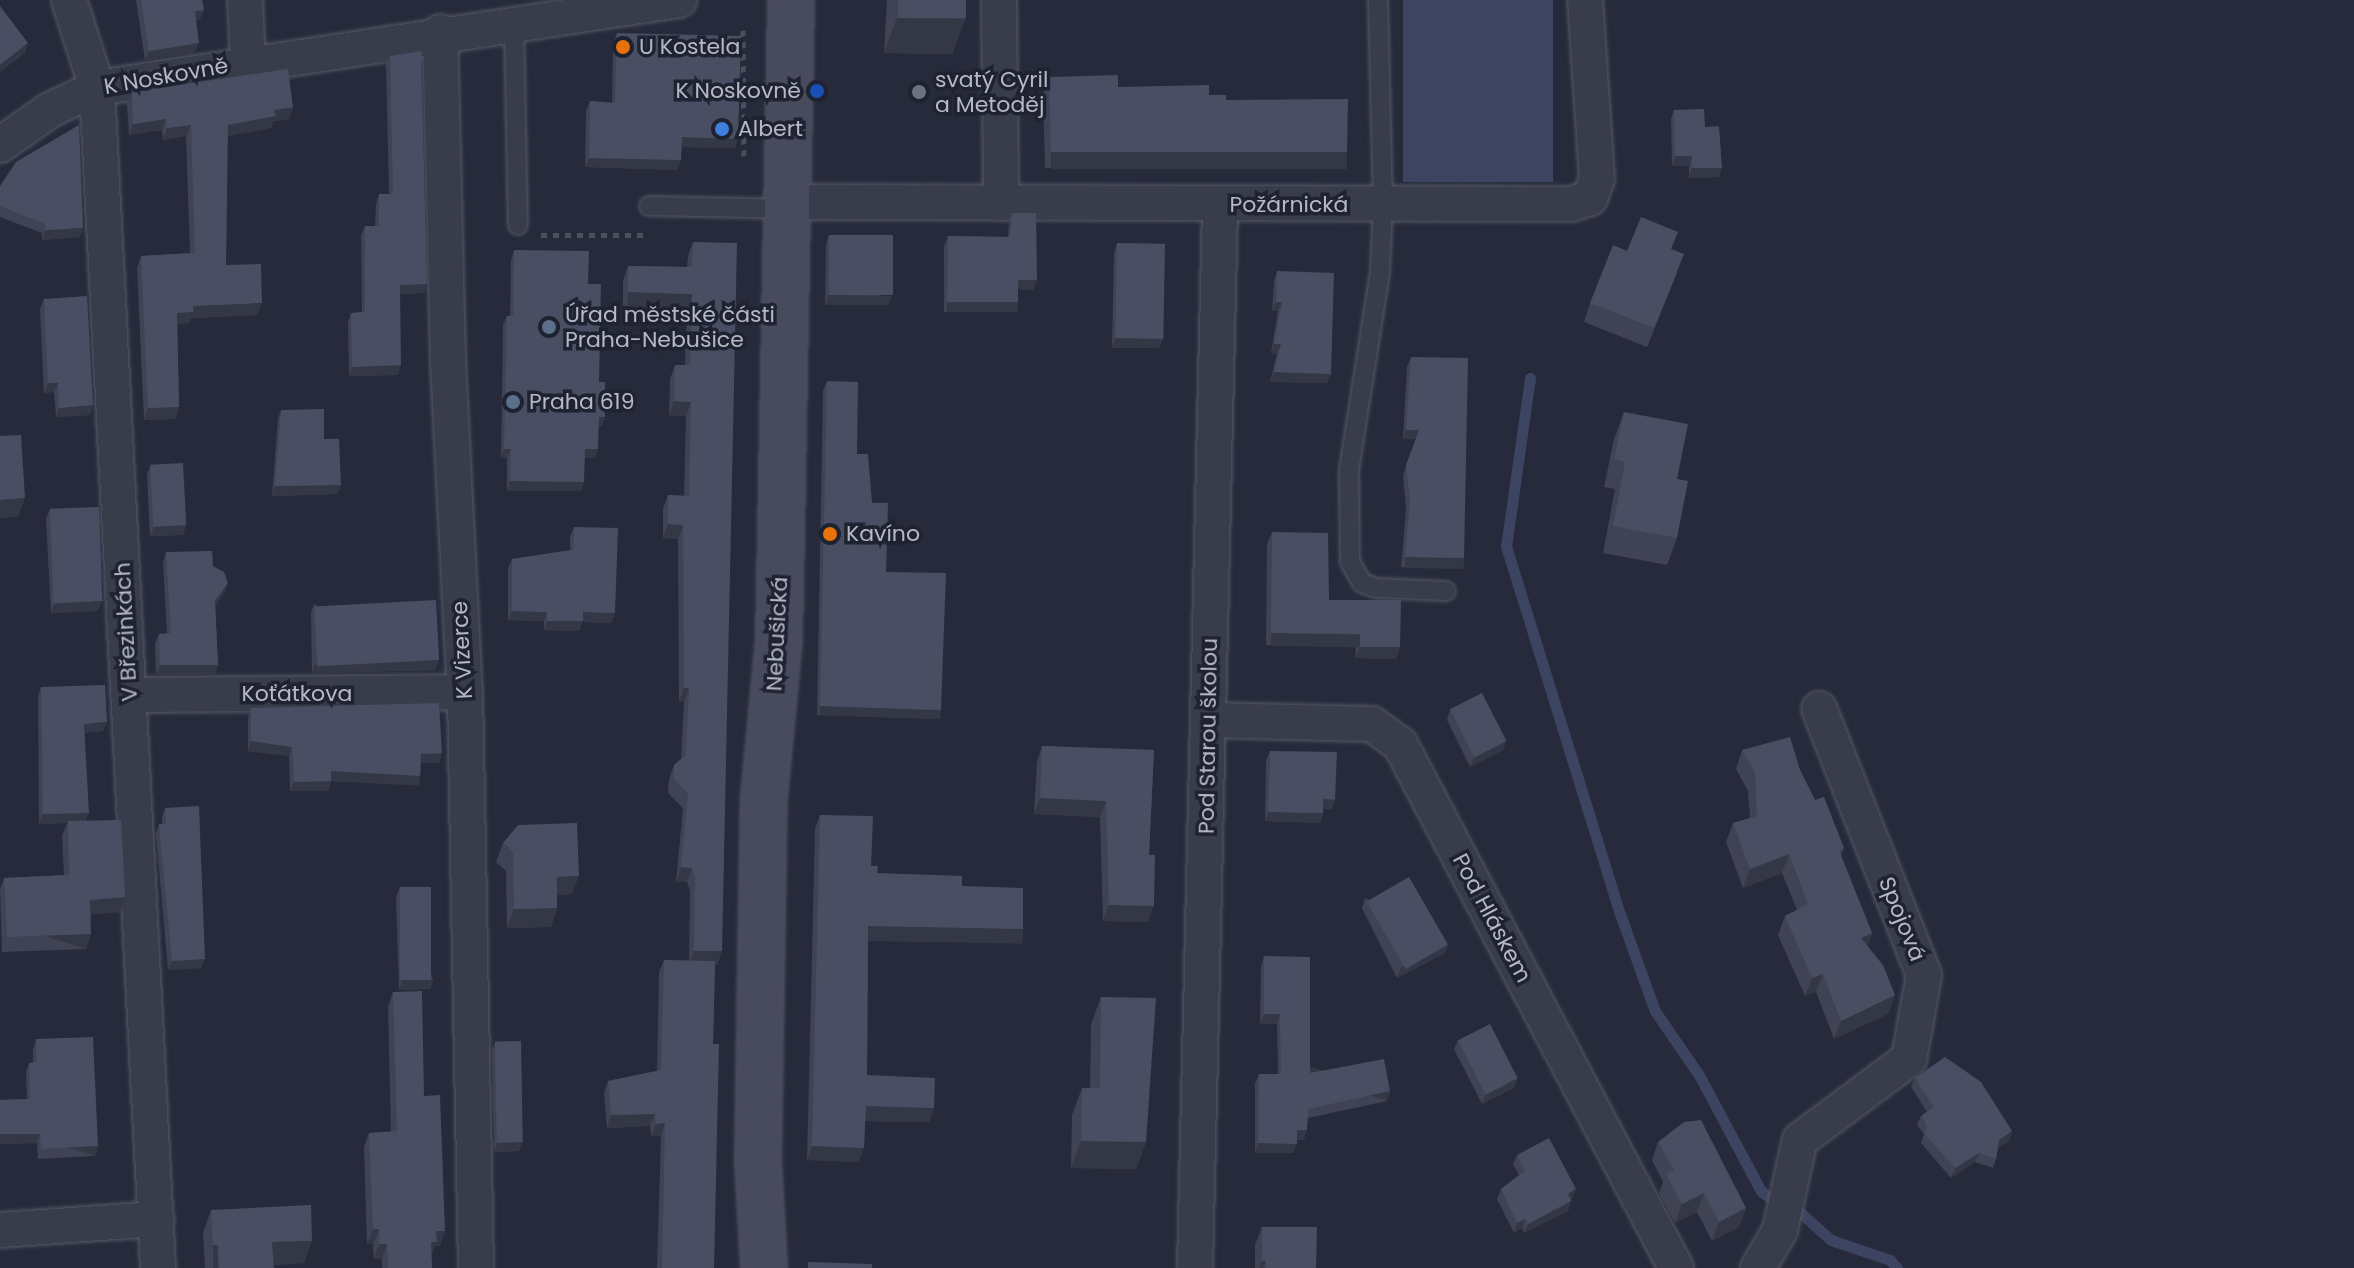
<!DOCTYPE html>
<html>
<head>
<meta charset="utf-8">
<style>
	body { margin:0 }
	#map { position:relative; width:2354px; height:1268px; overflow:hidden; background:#262a3b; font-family:Poppins,sans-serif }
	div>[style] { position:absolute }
	.water>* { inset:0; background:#3d4462; transform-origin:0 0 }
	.stream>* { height:11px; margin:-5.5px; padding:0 5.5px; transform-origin:5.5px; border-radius:5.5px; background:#3d4462 }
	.path>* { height:5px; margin-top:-2.5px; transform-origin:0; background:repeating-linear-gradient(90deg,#465259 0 6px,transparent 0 12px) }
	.roads { filter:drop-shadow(0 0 2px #555866) drop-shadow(0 0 2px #555866) }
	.lane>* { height:18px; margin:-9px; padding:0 9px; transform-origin:9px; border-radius:9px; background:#393d4b }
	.street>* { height:34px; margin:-17px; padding:0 17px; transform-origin:17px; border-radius:17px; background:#393d4b }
	.secondary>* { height:44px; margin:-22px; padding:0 22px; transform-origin:22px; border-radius:22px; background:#484b5e }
	.wall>* { inset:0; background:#404354 }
	.shaded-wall>* { inset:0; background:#343745; transform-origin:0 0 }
	.building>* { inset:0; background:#4a4e62; transform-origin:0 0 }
	.dots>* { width:22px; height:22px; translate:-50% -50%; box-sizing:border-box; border:4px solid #1f2230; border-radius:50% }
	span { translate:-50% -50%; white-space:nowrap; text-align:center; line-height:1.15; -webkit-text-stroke:7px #1f2230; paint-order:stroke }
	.poi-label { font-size:22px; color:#b5b8c7 }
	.left { translate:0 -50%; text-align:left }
	.right { translate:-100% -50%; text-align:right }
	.street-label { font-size:22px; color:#b5b8c7 }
</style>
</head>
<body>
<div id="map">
	<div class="water">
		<div style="left:1403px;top:0;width:150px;height:182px"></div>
	</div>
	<div class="stream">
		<div style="left:1530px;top:378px;width:170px;rotate:98.1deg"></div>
		<div style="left:1506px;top:546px;width:385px;rotate:72.8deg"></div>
		<div style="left:1620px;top:914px;width:103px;rotate:70.2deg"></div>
		<div style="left:1655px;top:1011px;width:78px;rotate:55.5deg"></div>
		<div style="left:1699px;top:1075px;width:132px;rotate:61.9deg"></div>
		<div style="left:1761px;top:1191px;width:15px;rotate:37deg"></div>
		<div style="left:1802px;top:1214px;width:39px;rotate:42deg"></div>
		<div style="left:1831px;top:1240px;width:62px;rotate:18.7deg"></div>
		<div style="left:1890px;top:1260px;width:11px;rotate:49deg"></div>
	</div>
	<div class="path">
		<div style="left:743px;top:30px;width:131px;rotate:89.6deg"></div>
		<div style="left:541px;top:235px;width:102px"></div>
	</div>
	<div class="roads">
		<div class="lane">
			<div style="left:1378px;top:0;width:205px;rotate:88.6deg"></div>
			<div style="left:1383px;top:205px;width:67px;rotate:92.6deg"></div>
			<div style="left:1380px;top:272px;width:201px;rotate:98.9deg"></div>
			<div style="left:1349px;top:471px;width:91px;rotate:89.4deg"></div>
			<div style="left:1350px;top:562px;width:24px;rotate:60deg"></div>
			<div style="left:1362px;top:583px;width:15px;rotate:20deg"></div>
			<div style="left:1376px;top:588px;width:70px;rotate:2.5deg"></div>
			<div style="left:514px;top:23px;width:202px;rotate:88.9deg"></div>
			<div style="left:649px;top:206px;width:139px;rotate:1.2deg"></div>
		</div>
		<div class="street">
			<div style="left:69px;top:0;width:92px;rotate:72.3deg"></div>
			<div style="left:97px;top:88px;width:1182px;rotate:87.04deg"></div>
			<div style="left:245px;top:0;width:61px;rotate:87.2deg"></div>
			<div style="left:999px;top:0;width:203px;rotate:89.4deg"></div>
			<div style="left:440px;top:32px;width:330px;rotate:88.6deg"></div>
			<div style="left:448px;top:362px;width:330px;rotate:87.1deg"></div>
			<div style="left:465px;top:692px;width:576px;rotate:88.91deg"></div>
			<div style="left:0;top:145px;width:61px;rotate:-35deg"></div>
			<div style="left:50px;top:110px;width:52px;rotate:-25.1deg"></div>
			<div style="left:97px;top:88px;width:589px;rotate:-8.6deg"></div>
			<div style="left:787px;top:202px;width:784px;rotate:0.15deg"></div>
			<div style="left:1571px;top:204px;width:20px;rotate:-18deg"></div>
			<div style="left:1590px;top:198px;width:20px;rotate:-70deg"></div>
			<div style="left:1597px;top:179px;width:179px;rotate:-93.8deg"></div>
			<div style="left:129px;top:695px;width:336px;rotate:-0.5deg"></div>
			<div style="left:1208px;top:720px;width:164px;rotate:1.4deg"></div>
			<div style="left:1372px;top:724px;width:34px;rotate:36deg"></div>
			<div style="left:1400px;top:744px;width:592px;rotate:62.22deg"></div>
			<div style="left:0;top:1230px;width:157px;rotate:-4deg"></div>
			<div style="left:1195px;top:1268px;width:1063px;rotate:-88.65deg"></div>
			<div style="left:1758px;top:1268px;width:44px;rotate:-59.9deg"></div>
			<div style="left:1780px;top:1230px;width:92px;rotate:-77.5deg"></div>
			<div style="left:1800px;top:1140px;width:136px;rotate:-36.6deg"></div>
			<div style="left:1909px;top:1059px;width:85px;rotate:-79.9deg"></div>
			<div style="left:1924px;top:975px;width:286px;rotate:-111.5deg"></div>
		</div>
		<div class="secondary">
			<div style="left:764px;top:1268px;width:106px;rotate:-93.2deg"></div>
			<div style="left:758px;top:1162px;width:364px;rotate:-89.1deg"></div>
			<div style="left:764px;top:798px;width:160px;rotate:-84.6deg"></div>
			<div style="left:779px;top:639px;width:639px;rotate:-88.92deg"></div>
		</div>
	</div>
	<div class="wall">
		<div style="clip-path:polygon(136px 0,202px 0,204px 10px,200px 19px,196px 20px,195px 53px,145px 60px)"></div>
		<div style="clip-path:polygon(887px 0,966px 0,965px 19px,952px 54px,884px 53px)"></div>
		<div style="clip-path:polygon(617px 33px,735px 148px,682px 147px,678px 170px,585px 167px,586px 111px,590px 101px,612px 103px,613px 43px)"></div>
		<div style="clip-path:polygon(390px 56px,424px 293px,400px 294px,398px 375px,349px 376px,348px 322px,351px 313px,362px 312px,361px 236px,365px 226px,375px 226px,376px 204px,379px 194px,389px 194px,386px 65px)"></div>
		<div style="clip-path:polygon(1049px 77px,1118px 87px,1209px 95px,1226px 100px,1341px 168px,1045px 168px,1043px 93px)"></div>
		<div style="clip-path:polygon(132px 92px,293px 107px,289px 119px,274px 121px,271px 128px,227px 136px,226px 265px,258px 315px,191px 318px,189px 323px,177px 324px,179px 407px,175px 419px,144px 420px,137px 268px,141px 256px,190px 253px,186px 136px,163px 140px,162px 130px,129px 135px,127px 104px)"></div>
		<div style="clip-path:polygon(1674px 110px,1705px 127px,1719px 177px,1689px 178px,1689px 166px,1672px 166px,1671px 119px)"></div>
		<div style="clip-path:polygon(0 186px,80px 237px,42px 240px,42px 233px,0 217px)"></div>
		<div style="clip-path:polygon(1012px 213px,1037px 280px,1033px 290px,1018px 289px,1018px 302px,1015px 312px,944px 312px,944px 246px,948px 236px,1008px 237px,1009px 223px)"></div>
		<div style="clip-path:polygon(829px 235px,888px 305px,825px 305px,826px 244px)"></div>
		<div style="clip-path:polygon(693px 242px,722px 951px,717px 965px,715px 965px,713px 1044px,714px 1268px,657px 1268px,661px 1136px,651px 1136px,650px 1126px,607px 1128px,604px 1093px,608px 1081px,657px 1071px,659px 972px,664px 960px,689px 961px,690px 891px,687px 882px,676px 882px,683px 808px,668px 793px,669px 779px,674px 765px,681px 759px,684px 702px,679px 702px,678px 539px,663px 538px,663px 509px,668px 495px,684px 496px,686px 416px,669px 415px,670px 379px,675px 365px,685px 365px,687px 308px,623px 306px,623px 281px,628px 266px,687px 267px,688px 256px)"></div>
		<div style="clip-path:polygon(1117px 243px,1163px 339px,1159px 348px,1112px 348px,1114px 253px)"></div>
		<div style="clip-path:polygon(514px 250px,588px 284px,599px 382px,602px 426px,598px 426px,595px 458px,585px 458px,581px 491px,507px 491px,507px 458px,501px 458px,503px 325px,507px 316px,510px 316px,511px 260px)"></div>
		<div style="clip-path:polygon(1672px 250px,1677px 273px,1647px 347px,1584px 322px,1590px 303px,1627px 251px)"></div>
		<div style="clip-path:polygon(1277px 271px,1331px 374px,1327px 383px,1270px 382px,1277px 354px,1271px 353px,1278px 311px,1272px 311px,1274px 281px)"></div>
		<div style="clip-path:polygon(44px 299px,93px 405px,90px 415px,56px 417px,54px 392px,44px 393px,40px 309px)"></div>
		<div style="clip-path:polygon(1411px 357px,1461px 568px,1401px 567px,1406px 510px,1403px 475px,1416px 439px,1403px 439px,1407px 367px)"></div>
		<div style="clip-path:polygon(827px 381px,857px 454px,872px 503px,886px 572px,941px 710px,937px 719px,817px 715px,823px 391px)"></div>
		<div style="clip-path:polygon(281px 410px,324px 439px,341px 485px,337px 494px,272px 496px,278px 419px)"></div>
		<div style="clip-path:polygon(1624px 412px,1677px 479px,1677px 538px,1667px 565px,1603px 553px,1615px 489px,1604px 487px,1614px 439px)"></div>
		<div style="clip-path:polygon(150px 466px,186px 525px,183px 535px,150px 536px,147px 475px)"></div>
		<div style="clip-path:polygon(50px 509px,98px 611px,51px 613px,46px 519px)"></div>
		<div style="clip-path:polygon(574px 527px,615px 613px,611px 623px,582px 622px,579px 631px,544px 630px,544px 621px,508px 620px,508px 568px,512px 559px,570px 550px,570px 536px)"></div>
		<div style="clip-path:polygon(1272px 532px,1329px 600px,1400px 647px,1396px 659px,1355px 658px,1356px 646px,1266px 645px,1267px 544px)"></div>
		<div style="clip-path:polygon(166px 552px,213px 566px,225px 592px,215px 605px,218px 665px,215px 674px,156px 675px,155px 644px,159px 634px,167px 634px,163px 562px)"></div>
		<div style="clip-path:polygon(314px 604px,435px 670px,312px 673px,311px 613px)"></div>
		<div style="clip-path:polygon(41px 687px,103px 731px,84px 733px,86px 821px,125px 897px,120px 912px,91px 914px,86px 949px,2px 952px,0 889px,4px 878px,64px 875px,62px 836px,67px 823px,39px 824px,38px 697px)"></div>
		<div style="clip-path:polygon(251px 708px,442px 753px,439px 763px,421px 763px,420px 776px,417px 785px,331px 781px,328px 791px,290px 791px,289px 756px,248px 751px,248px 718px)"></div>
		<div style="clip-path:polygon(1450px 710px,1506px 741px,1503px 750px,1470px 767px,1447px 720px)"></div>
		<div style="clip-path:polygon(1042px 746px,1154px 750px,1149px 855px,1148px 922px,1103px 921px,1100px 817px,1034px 814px,1037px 762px)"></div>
		<div style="clip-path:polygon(1742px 750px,1800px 770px,1815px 800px,1844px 848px,1841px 856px,1872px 933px,1868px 946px,1895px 995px,1888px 1014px,1834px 1039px,1816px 992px,1805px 996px,1778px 935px,1785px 916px,1797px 910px,1782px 873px,1743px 888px,1726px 842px,1733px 823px,1750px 818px,1748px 791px,1736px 769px)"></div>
		<div style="clip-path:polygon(1270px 751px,1332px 809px,1323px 809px,1323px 813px,1320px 823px,1265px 821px,1266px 760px)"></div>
		<div style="clip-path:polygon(165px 808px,201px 968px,168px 970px,156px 834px,159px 824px,162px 824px,162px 818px)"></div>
		<div style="clip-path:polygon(820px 815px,877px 873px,962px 886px,1023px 929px,1017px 943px,868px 940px,867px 1075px,934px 1108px,929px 1122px,865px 1121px,859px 1162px,807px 1160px,815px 829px)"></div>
		<div style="clip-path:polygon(503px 843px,572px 894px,557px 895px,557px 908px,551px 927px,507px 928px,506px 871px,496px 862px)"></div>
		<div style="clip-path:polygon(400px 887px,433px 979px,430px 989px,399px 990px,396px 897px)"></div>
		<div style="clip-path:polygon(1365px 898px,1448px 944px,1445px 953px,1397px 978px,1362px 908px)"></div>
		<div style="clip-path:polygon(1264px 956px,1310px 1073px,1390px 1091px,1387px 1101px,1308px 1118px,1304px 1140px,1297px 1140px,1293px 1153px,1255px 1153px,1255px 1083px,1259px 1074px,1278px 1074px,1277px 1024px,1260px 1024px,1261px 966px)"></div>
		<div style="clip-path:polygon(393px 992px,424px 1096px,440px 1246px,435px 1246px,431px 1256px,432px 1268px,382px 1268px,382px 1258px,374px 1259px,373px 1244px,367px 1244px,364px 1147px,369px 1133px,391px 1132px,388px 1007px)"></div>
		<div style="clip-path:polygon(1101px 997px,1146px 1142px,1136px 1169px,1071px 1168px,1072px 1115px,1082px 1088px,1090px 1088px,1091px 1024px)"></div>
		<div style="clip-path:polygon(36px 1039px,98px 1146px,95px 1156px,38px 1159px,37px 1143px,0 1144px,0 1100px,27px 1099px,26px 1072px,29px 1063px,33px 1063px,33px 1049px)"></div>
		<div style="clip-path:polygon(1458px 1040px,1514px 1088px,1482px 1104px,1454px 1049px)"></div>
		<div style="clip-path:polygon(495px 1042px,522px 1142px,519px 1151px,494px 1152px,492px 1051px)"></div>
		<div style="clip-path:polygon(1915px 1078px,2012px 1131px,2009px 1141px,1998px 1148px,1996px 1159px,1993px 1168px,1975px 1162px,1951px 1178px,1921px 1143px,1924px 1134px,1917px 1125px,1921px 1116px,1927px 1112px,1911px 1087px)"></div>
		<div style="clip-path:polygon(1658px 1142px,1746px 1208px,1739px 1227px,1712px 1241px,1697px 1212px,1675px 1223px,1659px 1193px,1663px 1182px,1652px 1160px)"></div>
		<div style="clip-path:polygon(1517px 1155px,1572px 1199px,1571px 1200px,1568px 1211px,1524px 1233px,1522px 1228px,1514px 1233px,1497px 1199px,1501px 1189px,1519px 1175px,1513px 1164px)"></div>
		<div style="clip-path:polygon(211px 1210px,304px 1263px,273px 1265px,274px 1268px,205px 1268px,203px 1233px)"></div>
		<div style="clip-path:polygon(1262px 1227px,1316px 1268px,1255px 1268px,1255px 1245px)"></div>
	</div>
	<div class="shaded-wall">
		<div style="clip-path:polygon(204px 10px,200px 19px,191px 20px,195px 11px)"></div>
		<div style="clip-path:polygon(897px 18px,965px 19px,952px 54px,884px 53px)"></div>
		<div style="clip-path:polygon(28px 43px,25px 53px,0 72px,0 65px)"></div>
		<div style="clip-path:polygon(199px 43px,195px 53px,145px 60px,149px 51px)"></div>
		<div style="clip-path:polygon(293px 107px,289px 119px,274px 121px,271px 128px,223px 137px,228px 125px,274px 110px)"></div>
		<div style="clip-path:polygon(166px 119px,162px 130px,129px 135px,133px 124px)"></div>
		<div style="clip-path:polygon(191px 125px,186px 136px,163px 140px,167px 128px)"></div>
		<div style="clip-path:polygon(682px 137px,738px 139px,735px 148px,678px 147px)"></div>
		<div style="left:1051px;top:152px;width:296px;height:17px"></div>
		<div style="clip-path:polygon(1675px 156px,1692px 156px,1689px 166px,1672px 166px)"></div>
		<div style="clip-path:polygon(589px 158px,681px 160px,678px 170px,585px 167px)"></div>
		<div style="clip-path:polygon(1692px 168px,1722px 168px,1719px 177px,1689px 178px)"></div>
		<div style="clip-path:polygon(83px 228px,80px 237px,42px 240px,45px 230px)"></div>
		<div style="clip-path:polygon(1018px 280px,1037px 280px,1033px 290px,1014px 289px)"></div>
		<div style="clip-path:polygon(427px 284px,424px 293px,397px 294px,400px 285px)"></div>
		<div style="left:628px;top:292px;width:64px;height:15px;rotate:2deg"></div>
		<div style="clip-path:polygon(828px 295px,892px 296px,888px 305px,825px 305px)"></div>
		<div style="left:947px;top:302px;width:71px;height:10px"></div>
		<div style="clip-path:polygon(1276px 302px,1282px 302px,1278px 311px,1272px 311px)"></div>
		<div style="clip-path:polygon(262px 303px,258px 315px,191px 318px,189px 323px,172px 324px,177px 313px,193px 306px)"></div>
		<div style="clip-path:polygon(1115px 338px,1163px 339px,1159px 348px,1112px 348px)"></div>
		<div style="clip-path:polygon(1274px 344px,1281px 344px,1277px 354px,1271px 353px)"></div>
		<div style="clip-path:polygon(401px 365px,398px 375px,349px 376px,352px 367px)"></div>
		<div style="clip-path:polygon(1274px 372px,1331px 374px,1327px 383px,1270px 382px)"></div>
		<div style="clip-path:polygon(48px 383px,58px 383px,54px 392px,44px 393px)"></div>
		<div style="clip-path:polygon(674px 401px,691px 402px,686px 416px,669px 415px)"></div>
		<div style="clip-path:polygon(93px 405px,90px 415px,56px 417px,59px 408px)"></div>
		<div style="clip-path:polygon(179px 407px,175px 419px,144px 420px,148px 408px)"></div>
		<div style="clip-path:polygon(599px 417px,605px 417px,602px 426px,595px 426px)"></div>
		<div style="clip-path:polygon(1406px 430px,1419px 430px,1416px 439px,1403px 439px)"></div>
		<div style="clip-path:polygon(504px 449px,511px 449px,507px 458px,501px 458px)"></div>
		<div style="clip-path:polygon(585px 449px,598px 449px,595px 458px,582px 458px)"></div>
		<div style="clip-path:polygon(510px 481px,584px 482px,581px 491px,507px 491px)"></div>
		<div style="clip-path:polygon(341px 485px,337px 494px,272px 496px,275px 486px)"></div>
		<div style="clip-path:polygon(25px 498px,18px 517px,0 518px,0 500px)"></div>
		<div style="clip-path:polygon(668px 524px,683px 525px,678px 539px,663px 538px)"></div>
		<div style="clip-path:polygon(186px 525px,183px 535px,150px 536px,154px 527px)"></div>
		<div style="left:1405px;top:557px;width:59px;height:11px;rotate:1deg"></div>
		<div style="clip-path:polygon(228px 583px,225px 592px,212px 611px,215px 601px)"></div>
		<div style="clip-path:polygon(102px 601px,98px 611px,51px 613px,54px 604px)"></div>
		<div style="clip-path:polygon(512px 611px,547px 612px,544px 621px,508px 620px)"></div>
		<div style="clip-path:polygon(583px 612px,615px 613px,611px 623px,582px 622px,579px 631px,544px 630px,547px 621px)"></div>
		<div style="left:1271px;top:633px;width:89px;height:13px;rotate:1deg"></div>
		<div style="clip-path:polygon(1360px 647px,1400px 647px,1396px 659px,1355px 658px)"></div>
		<div style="clip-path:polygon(439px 660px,435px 670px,312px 673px,315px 664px)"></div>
		<div style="clip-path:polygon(160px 665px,218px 665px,215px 674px,156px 675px)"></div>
		<div style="clip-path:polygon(684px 688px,689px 688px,684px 702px,679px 702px)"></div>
		<div style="left:820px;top:706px;width:121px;height:9px;rotate:2deg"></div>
		<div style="clip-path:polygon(107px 722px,103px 731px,80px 733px,84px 724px)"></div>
		<div style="clip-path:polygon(251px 741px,292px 747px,289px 756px,248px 751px)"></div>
		<div style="clip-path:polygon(1506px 741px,1503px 750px,1470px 767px,1474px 757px)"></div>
		<div style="clip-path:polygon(442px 753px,439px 763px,417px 763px,421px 754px)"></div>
		<div style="left:331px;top:771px;width:89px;height:10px;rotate:3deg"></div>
		<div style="clip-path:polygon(331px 781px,328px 791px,290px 791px,294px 782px)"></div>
		<div style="clip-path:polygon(1040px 798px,1106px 801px,1100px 817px,1034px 814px)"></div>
		<div style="clip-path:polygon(1323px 799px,1335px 800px,1332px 809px,1320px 809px)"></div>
		<div style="clip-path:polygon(1268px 812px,1323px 813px,1320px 823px,1265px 821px)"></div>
		<div style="clip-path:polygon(89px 813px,85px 822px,39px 824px,43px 814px)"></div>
		<div style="clip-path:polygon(1789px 854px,1782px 873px,1743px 888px,1750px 869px)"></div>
		<div style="clip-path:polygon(681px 867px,692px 868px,687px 882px,676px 882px)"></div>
		<div style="clip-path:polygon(579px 876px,572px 894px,550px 895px,557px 877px)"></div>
		<div style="clip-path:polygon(125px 897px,120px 912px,85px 915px,90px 900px)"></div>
		<div style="clip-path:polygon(1109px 905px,1154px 906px,1148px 922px,1103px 921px)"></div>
		<div style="clip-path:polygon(557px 908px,551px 927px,507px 928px,514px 909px)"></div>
		<div style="left:868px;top:926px;width:155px;height:15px;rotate:1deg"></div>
		<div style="clip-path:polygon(1872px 933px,1866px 952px,1861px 938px)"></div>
		<div style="left:91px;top:934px;width:16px;height:84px;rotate:108deg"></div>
		<div style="clip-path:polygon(1448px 944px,1445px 953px,1397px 978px,1401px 968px)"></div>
		<div style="clip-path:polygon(694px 951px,722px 951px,717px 965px,689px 965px)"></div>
		<div style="clip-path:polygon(205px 959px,201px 968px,168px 970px,172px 961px)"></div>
		<div style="clip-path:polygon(1823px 974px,1816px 992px,1805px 996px,1812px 978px)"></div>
		<div style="clip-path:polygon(433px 979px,430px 989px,399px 990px,402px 980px)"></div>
		<div style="clip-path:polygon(1895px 995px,1888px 1014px,1834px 1039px,1841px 1021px)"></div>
		<div style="clip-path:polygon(1264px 1014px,1280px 1014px,1277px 1024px,1260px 1024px)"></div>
		<div style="clip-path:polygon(1518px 1078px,1514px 1088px,1482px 1104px,1485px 1095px)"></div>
		<div style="left:1390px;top:1091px;width:10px;height:84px;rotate:107deg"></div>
		<div style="clip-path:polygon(866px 1106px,934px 1108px,929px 1122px,860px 1121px)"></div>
		<div style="clip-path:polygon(655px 1114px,650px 1126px,607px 1128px,611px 1115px)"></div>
		<div style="clip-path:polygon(665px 1123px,661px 1136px,651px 1136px,656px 1124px)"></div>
		<div style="clip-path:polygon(1297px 1130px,1307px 1130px,1304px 1140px,1294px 1139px)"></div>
		<div style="clip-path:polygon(2012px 1131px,2009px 1141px,1996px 1149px,1999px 1140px)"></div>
		<div style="clip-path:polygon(0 1134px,40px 1134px,37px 1143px,0 1144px)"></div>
		<div style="clip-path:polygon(1081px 1141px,1146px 1142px,1136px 1169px,1071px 1168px)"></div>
		<div style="clip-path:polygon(522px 1142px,519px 1151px,494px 1152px,497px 1143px)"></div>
		<div style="clip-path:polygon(1258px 1143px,1297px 1144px,1293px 1153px,1255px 1153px)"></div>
		<div style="left:98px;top:1146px;width:10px;height:57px;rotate:107deg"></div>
		<div style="clip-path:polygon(812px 1146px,864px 1148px,859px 1162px,807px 1160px)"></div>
		<div style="clip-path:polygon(1979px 1153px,1975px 1162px,1951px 1178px,1955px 1168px)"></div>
		<div style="clip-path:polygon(1576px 1189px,1572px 1199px,1564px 1203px,1568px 1194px)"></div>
		<div style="clip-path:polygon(1704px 1193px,1697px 1212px,1675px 1223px,1682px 1204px)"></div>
		<div style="clip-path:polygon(1571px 1201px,1568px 1211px,1524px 1233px,1528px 1224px)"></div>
		<div style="clip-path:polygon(1746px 1208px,1739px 1227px,1712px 1241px,1719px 1222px)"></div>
		<div style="clip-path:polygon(1525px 1219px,1522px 1228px,1514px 1233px,1517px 1223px)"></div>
		<div style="clip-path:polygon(373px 1229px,379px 1229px,373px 1244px,367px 1244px)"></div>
		<div style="clip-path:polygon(436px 1231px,445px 1231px,440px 1246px,435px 1246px,431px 1256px,426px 1257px)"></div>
		<div style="clip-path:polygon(312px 1241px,304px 1263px,264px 1265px,272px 1242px)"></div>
		<div style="clip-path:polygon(379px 1244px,387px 1244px,382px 1258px,374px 1259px)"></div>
		<div style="left:213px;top:1245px;width:5px;height:24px"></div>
		<div style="clip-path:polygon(1262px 1261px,1266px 1261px,1263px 1268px,1259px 1268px)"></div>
	</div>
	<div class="building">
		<div style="clip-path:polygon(141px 0,202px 0,204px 10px,195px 11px,199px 43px,149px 51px)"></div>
		<div style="left:898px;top:0;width:68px;height:18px"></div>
		<div style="clip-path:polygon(0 6px,28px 43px,0 65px)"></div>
		<div style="clip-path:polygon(617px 33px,741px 36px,738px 139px,682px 137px,681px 160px,589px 158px,590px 101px,615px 103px)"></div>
		<div style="clip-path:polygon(421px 51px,427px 284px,400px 285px,401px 365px,352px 367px,351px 313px,365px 312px,365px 226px,379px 226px,379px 194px,393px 194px,390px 56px)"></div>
		<div style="clip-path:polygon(288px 69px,293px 107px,274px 110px,276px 116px,228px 125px,226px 265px,261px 264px,262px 303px,193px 306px,193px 312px,177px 313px,179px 407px,148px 408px,141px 256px,195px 253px,191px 125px,167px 128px,166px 119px,133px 124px,132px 92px)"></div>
		<div style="clip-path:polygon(1118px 75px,1118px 87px,1209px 85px,1209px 95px,1226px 95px,1226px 100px,1348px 99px,1347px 152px,1051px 152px,1049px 77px)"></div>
		<div style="clip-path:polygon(1704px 109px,1705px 127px,1719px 126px,1722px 168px,1692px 168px,1692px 156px,1675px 156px,1674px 110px)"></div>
		<div style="clip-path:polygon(79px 125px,83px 228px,45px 230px,45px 224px,0 206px,0 186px,16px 162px)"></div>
		<div style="clip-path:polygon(1012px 213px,1036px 213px,1037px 280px,1018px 280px,1018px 302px,947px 302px,948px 236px,1010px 237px)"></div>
		<div style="clip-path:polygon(1641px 217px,1678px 232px,1671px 249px,1684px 254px,1654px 328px,1590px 303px,1613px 245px,1627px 251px)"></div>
		<div style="left:829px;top:235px;width:64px;height:60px"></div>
		<div style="clip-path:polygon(693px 242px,737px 243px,722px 951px,694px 951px,695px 876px,692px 868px,681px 867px,688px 793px,674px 779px,674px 765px,686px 755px,689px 688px,684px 688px,683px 525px,668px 524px,668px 495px,689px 496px,691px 402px,674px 401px,675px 365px,690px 365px,692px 294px,628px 292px,628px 266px,692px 267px)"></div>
		<div style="left:1117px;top:243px;width:48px;height:95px;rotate:1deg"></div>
		<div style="clip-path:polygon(514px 250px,589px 251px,588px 284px,601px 284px,599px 382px,605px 382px,605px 417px,599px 417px,598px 449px,585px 449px,584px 482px,510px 481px,511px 449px,504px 449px,507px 316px,513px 316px)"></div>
		<div style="clip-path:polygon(1277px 271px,1334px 273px,1331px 374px,1274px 372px,1281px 344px,1274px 344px,1282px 302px,1276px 302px)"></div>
		<div style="clip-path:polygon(87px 296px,93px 405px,59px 408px,58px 383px,48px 383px,44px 299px)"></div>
		<div style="clip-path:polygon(1411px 357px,1468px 358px,1464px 558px,1405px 557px,1410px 501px,1406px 465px,1419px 430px,1406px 430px)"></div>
		<div style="clip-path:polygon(827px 381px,858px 382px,857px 454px,868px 454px,872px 503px,888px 503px,886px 572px,946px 573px,941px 710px,820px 706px)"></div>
		<div style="clip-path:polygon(324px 409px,324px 439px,339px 439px,341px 485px,275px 486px,281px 410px)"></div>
		<div style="clip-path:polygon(1624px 412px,1688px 424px,1677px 479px,1688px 481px,1677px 538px,1613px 526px,1625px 462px,1614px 459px)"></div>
		<div style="clip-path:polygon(21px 435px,25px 498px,0 500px,0 436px)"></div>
		<div style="left:183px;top:463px;width:62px;height:33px;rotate:87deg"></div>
		<div style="left:99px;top:507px;width:94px;height:49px;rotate:88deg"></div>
		<div style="clip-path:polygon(574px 527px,618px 528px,615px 613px,583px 612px,583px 621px,547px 621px,547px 612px,512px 611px,512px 559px,573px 550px)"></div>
		<div style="clip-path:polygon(1272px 532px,1328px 533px,1329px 600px,1401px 600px,1400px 647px,1360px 647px,1360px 634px,1271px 633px)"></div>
		<div style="clip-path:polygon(212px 551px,213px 566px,224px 572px,228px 583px,215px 601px,218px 665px,160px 665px,159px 634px,171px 633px,166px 552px)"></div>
		<div style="left:436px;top:600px;width:60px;height:122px;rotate:87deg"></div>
		<div style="clip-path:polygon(105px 685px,107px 722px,84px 724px,89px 813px,43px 814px,41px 687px)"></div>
		<div style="left:1482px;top:693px;width:54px;height:36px;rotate:63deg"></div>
		<div style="clip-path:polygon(439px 703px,442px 753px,421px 754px,420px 776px,331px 771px,331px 781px,294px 782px,292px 747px,251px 741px,251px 708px)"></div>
		<div style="clip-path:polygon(1790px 737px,1800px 770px,1815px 800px,1824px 797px,1844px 848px,1839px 850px,1872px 933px,1861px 938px,1883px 965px,1895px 995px,1841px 1021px,1823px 974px,1812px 978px,1785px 916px,1808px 904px,1789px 854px,1750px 869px,1733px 823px,1757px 816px,1755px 772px,1742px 750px)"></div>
		<div style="clip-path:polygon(1042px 746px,1154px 750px,1149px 855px,1155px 855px,1154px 906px,1109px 905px,1106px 801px,1040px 798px)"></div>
		<div style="clip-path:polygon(1270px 751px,1337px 752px,1335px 800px,1323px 799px,1323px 813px,1268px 812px)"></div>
		<div style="clip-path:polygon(199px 806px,205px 959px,172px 961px,159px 824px,166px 824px,165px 808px)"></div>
		<div style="clip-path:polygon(820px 815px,873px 816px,871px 866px,878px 866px,877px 873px,962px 876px,962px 886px,1023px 888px,1023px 929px,868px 926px,867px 1075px,935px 1078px,934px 1108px,866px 1106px,864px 1148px,812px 1146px)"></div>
		<div style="clip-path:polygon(121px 820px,125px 897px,90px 900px,91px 934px,7px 937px,4px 878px,69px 875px,68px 821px)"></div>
		<div style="clip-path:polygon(577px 823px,579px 876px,557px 877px,557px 908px,514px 909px,513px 852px,503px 843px,518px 825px)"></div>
		<div style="left:1409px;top:877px;width:78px;height:49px;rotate:60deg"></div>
		<div style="left:400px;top:887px;width:31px;height:93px"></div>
		<div style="clip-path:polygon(1264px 956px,1310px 957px,1310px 1073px,1384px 1059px,1390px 1091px,1308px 1109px,1307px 1130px,1297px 1130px,1297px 1144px,1258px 1143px,1259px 1074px,1281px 1074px,1280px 1014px,1264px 1014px)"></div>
		<div style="clip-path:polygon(664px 960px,715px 961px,713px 1044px,719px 1044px,714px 1268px,662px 1268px,665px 1123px,656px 1124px,655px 1114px,611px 1115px,608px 1081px,661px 1070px)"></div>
		<div style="clip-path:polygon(422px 991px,424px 1096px,440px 1095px,445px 1231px,436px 1231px,437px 1242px,431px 1242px,432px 1268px,388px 1268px,387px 1244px,379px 1244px,379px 1229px,373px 1229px,369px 1133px,397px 1131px,393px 992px)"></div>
		<div style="clip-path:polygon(1101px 997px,1156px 998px,1146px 1142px,1081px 1141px,1082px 1088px,1100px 1088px)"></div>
		<div style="left:1490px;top:1024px;width:61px;height:36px;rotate:63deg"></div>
		<div style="clip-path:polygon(93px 1037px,98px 1146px,41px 1149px,40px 1134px,0 1134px,0 1100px,30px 1099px,29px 1063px,37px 1062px,36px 1039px)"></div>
		<div style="left:521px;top:1041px;width:101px;height:26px;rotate:89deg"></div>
		<div style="clip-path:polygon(1945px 1057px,1981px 1082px,2012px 1131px,1999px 1140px,1996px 1159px,1979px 1153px,1955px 1168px,1924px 1133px,1927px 1125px,1921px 1116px,1934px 1107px,1915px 1078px)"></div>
		<div style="clip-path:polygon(1701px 1120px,1746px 1208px,1719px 1222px,1704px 1193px,1682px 1204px,1666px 1174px,1674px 1170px,1658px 1142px,1684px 1122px)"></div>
		<div style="clip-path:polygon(1549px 1138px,1576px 1189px,1568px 1194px,1571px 1201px,1528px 1224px,1525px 1219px,1517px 1223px,1501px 1189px,1525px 1171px,1517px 1155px)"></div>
		<div style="clip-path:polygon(311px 1205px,312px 1241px,272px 1242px,274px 1268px,219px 1268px,218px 1245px,213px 1245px,211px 1210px)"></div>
		<div style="clip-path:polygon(1262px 1227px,1317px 1227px,1316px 1268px,1266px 1268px,1266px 1261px,1262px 1261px)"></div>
		<div style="clip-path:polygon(808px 1262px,872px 1264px,872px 1268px,808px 1268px)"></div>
	</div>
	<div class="dots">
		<div style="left:623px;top:47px;background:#e8710a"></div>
		<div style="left:817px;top:91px;background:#1a4fb4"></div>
		<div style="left:919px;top:92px;background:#6b7280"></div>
		<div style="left:722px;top:129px;background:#3f7fe0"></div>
		<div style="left:549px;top:327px;background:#5c6f8a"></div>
		<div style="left:513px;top:402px;background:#5c6f8a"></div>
		<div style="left:830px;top:534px;background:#e8710a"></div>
	</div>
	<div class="poi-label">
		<span class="left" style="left:639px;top:47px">U Kostela</span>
		<span class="left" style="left:935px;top:92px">svatý Cyril<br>a Metoděj</span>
		<span class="right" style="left:801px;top:91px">K Noskovně</span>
		<span class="left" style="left:738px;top:129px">Albert</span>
		<span class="left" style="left:565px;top:327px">Úřad městské části<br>Praha-Nebušice</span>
		<span class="left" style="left:529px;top:402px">Praha 619</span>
		<span class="left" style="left:846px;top:534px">Kavíno</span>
	</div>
	<div class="street-label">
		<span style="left:166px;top:76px;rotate:-10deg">K Noskovně</span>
		<span style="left:1289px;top:205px">Požárnická</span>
		<span style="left:126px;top:632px;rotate:-93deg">V Březinkách</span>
		<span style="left:777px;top:634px;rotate:-87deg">Nebušická</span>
		<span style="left:462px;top:650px;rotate:-93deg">K Vizerce</span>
		<span style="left:297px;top:694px">Koťátkova</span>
		<span style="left:1208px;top:736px;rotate:-89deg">Pod Starou školou</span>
		<span style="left:1492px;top:918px;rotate:62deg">Pod Hláskem</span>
		<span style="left:1902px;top:919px;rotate:68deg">Spojová</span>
	</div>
</div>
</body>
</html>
